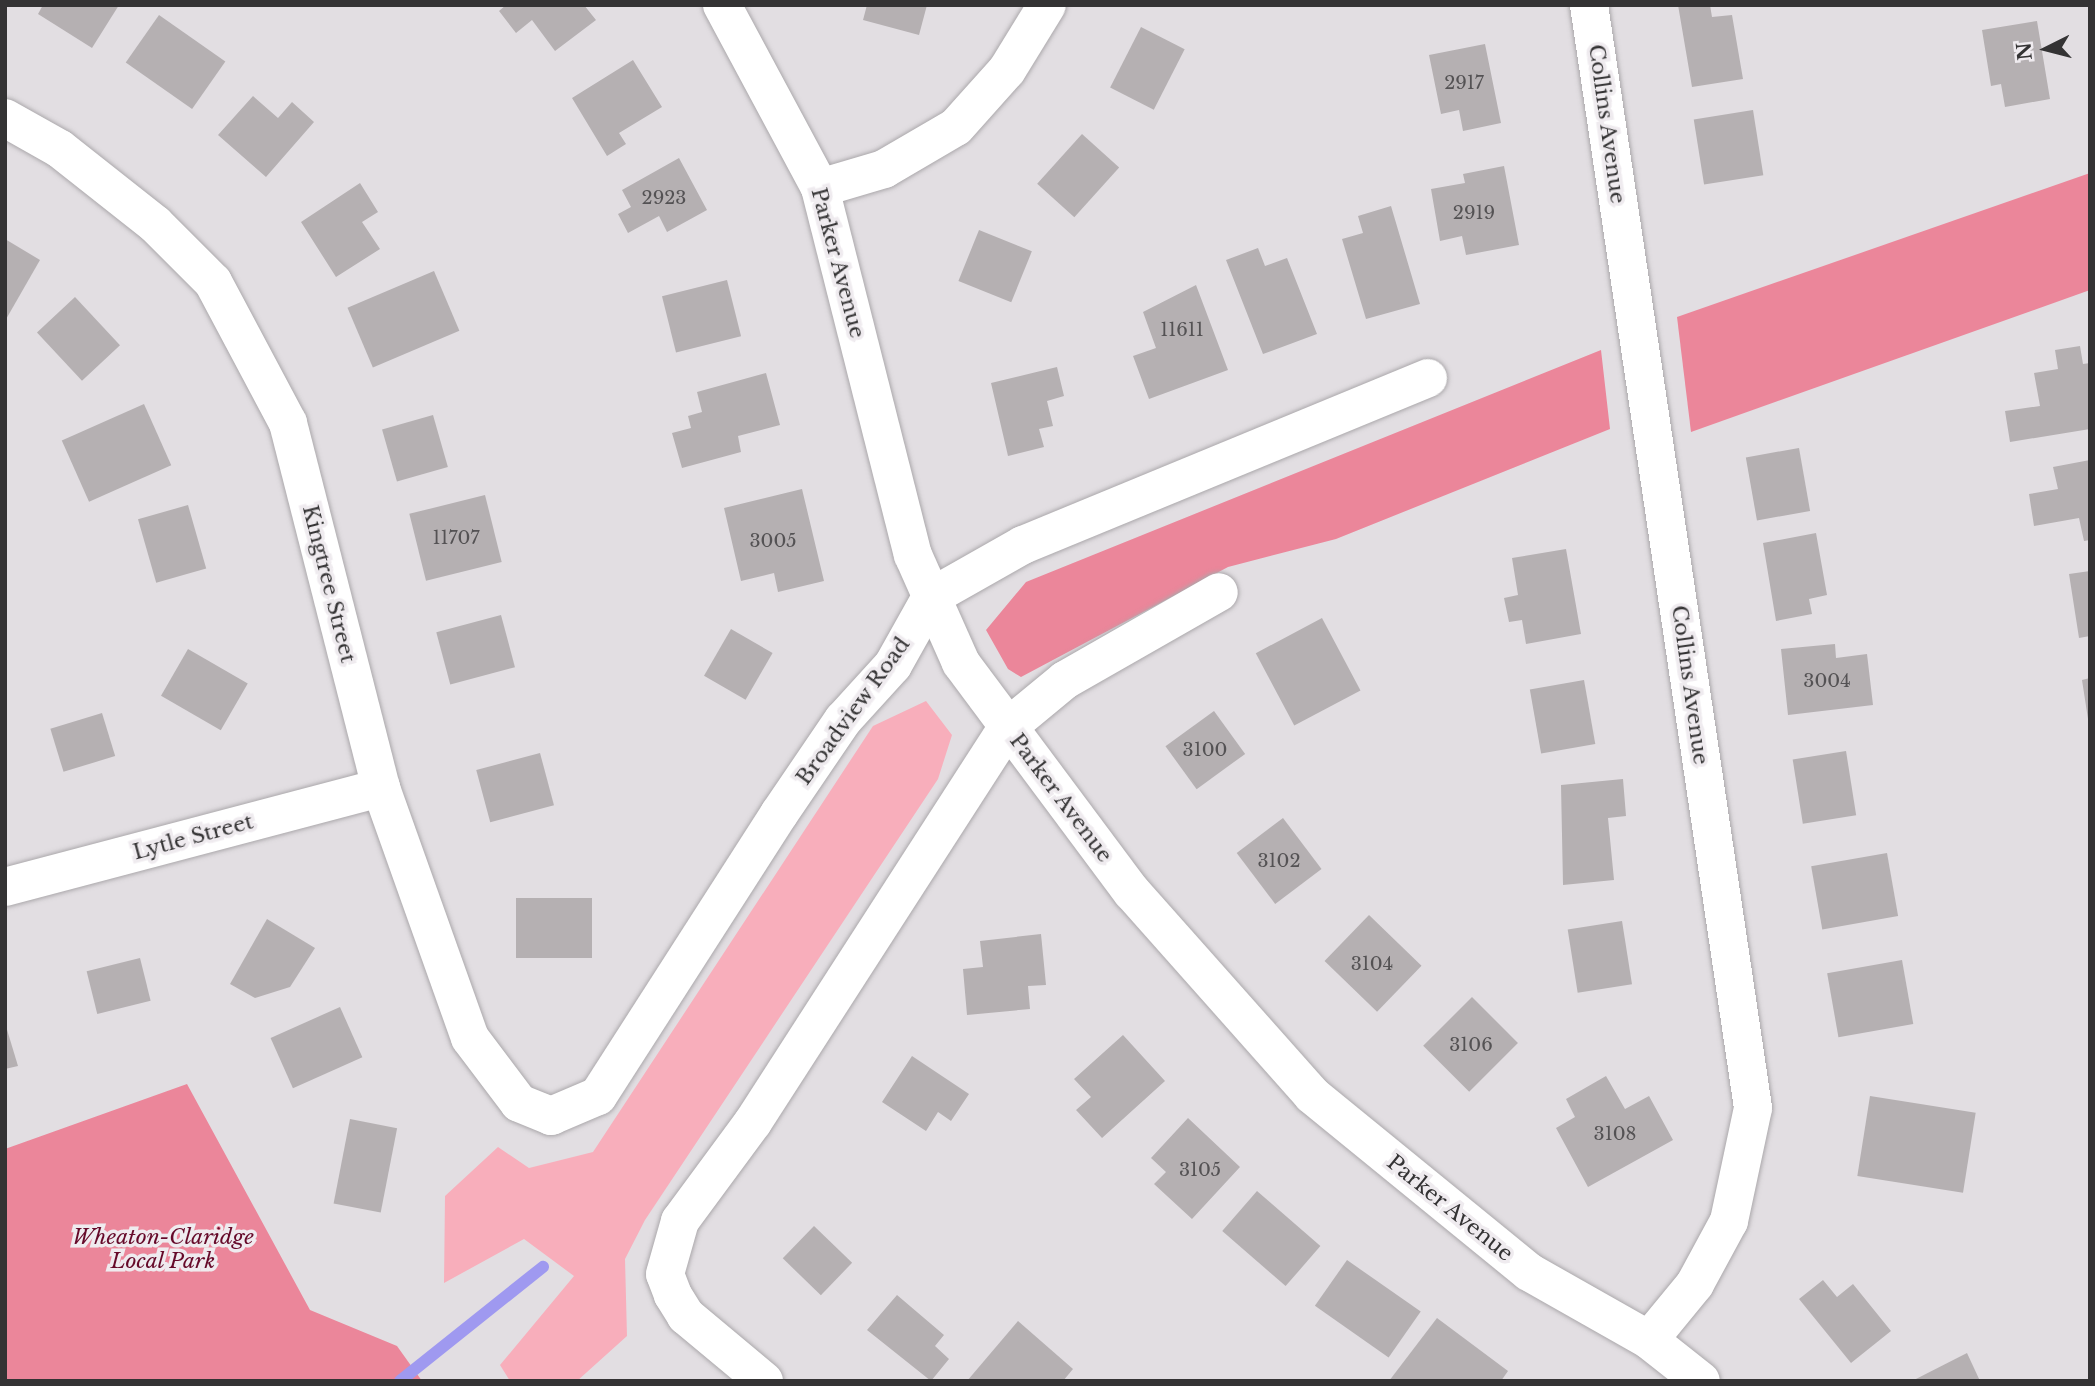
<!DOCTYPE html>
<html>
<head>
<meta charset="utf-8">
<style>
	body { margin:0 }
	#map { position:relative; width:2095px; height:1386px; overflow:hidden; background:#e2dee2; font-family:"Libre Baskerville",serif }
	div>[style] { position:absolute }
	.green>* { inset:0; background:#f8aebb }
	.forest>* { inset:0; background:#eb869a }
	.stream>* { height:12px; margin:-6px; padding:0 6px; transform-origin:6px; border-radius:6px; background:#9f99f0 }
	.building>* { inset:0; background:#b5b0b2; transform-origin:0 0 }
	.roads { filter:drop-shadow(0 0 2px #aba8ab) drop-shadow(0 0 2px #aba8ab) }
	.street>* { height:38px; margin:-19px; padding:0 19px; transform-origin:19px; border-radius:19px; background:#fff }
	.secondary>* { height:38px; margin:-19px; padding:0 19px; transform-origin:19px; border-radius:19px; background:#fff }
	span { translate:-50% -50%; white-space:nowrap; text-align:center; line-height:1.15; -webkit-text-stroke:7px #efebef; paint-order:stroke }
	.number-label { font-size:18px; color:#545254 }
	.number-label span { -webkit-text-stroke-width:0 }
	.street-label { font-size:21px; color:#343334 }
	.park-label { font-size:21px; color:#660a2a; font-style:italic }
	.frame { position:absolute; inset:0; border:7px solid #343334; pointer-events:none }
	.north { position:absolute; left:2011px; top:14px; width:70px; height:70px; -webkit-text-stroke:5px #efebef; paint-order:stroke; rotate:264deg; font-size:19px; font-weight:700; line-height:28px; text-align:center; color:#343334 }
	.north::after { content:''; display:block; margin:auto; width:24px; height:32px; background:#343334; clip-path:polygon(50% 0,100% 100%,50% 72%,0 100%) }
</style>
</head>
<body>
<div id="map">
	<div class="green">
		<div style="clip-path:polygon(926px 701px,952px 735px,938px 779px,645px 1220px,625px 1259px,627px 1336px,577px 1381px,510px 1381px,500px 1365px,574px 1276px,524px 1239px,444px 1283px,445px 1196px,498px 1147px,529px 1168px,593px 1152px,873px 726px)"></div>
	</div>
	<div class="forest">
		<div style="clip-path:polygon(2090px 173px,2090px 290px,1691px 432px,1677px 317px)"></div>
		<div style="clip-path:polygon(1601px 350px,1610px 429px,1336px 539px,1228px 567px,1021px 677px,1008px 669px,986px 630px,1026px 582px)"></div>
		<div style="clip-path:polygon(187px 1084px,310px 1310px,397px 1346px,422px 1381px,5px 1381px,5px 1149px)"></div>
	</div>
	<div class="stream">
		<div style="left:400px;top:1381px;width:183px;rotate:-38.6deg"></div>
	</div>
	<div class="building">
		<div style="clip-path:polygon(43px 5px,119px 5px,92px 48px,38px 14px)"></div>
		<div style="clip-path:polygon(506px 5px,584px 5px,596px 20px,555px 51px,532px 20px,516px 33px,499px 11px)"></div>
		<div style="clip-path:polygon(867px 5px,927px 5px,919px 35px,863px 20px)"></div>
		<div style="clip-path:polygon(1678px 5px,1710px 5px,1712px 17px,1732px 15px,1743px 79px,1692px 87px)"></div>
		<div style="left:159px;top:15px;width:81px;height:58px;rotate:35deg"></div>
		<div style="clip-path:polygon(2037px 21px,2050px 99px,2005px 107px,2001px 84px,1991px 86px,1982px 30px)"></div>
		<div style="left:1141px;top:27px;width:49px;height:68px;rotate:27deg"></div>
		<div style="clip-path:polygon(1485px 44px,1501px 123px,1463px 131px,1459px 110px,1441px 114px,1429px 55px)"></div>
		<div style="clip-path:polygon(633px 60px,662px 107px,619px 133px,626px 144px,607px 156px,572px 98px)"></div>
		<div style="clip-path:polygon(253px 96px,278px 118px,292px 102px,314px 122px,266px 177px,218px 135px)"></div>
		<div style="left:1753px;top:110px;width:66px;height:60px;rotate:81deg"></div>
		<div style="left:1082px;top:134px;width:50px;height:67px;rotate:42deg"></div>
		<div style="clip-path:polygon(679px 158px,707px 210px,667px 232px,659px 216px,628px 233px,618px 214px,631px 207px,622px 190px)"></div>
		<div style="clip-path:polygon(1504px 166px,1519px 245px,1466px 255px,1462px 236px,1440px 241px,1431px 189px,1465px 183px,1463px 174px)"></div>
		<div style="clip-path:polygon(360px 183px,378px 212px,362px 222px,380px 249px,336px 277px,301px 222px)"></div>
		<div style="clip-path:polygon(1391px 206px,1420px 304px,1366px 319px,1342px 239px,1363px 233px,1358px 216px)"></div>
		<div style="left:979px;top:230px;width:57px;height:55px;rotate:22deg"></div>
		<div style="clip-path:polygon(5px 239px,40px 260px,5px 321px)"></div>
		<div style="clip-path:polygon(1258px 248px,1265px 266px,1287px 258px,1317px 334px,1263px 354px,1226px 260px)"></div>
		<div style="left:434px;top:271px;width:65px;height:94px;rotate:67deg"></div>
		<div style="left:727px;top:280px;width:58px;height:67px;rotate:76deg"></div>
		<div style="clip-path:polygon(1196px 285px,1228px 370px,1149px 399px,1133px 356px,1156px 348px,1143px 312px)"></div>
		<div style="left:75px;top:297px;width:66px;height:52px;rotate:47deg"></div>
		<div style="clip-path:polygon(2080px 346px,2083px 364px,2090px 363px,2090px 429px,2010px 442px,2005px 411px,2040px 406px,2034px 373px,2058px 369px,2055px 350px)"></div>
		<div style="clip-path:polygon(1057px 367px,1064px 396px,1047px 401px,1053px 426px,1039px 429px,1044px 447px,1008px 456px,991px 383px)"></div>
		<div style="clip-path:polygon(766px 373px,780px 425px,738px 436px,741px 452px,682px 468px,672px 433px,691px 428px,688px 416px,702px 412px,697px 392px)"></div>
		<div style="left:144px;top:404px;width:67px;height:90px;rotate:66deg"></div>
		<div style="left:433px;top:415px;width:54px;height:53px;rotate:74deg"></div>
		<div style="left:1799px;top:448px;width:64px;height:54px;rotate:80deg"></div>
		<div style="clip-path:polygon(2090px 460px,2090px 540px,2084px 541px,2079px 518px,2034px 526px,2029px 494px,2058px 489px,2053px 467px)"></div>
		<div style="clip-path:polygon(802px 489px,824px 581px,778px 592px,774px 573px,741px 581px,724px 508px)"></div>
		<div style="left:485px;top:495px;width:69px;height:78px;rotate:76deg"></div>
		<div style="left:188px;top:505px;width:66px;height:52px;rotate:74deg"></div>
		<div style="clip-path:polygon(1816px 533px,1827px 595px,1809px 599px,1812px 614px,1776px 621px,1763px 543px)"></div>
		<div style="clip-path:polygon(1566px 549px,1581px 634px,1526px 644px,1522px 620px,1509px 622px,1504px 598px,1518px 595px,1512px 558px)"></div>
		<div style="clip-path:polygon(2090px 571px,2090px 636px,2079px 638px,2069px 574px)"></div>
		<div style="left:501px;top:615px;width:54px;height:67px;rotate:75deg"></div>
		<div style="left:1322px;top:618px;width:82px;height:75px;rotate:62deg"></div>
		<div style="left:731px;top:629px;width:48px;height:54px;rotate:30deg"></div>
		<div style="clip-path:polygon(1835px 644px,1836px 658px,1867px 654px,1873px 705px,1788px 715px,1781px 649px)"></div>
		<div style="left:188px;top:649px;width:69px;height:54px;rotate:30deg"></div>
		<div style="clip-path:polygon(2090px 678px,2090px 718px,2088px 719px,2082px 680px)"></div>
		<div style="left:1584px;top:680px;width:65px;height:55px;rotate:80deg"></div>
		<div style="left:1214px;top:711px;width:53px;height:60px;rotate:54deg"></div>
		<div style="left:102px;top:713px;width:45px;height:54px;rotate:73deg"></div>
		<div style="left:1846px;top:751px;width:65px;height:54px;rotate:81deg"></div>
		<div style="left:540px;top:753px;width:54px;height:66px;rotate:75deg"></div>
		<div style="clip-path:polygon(1623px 779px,1626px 816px,1608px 818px,1614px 880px,1563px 885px,1561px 785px)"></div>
		<div style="left:1283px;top:818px;width:64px;height:58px;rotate:53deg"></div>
		<div style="left:1887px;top:853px;width:64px;height:77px;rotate:80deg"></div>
		<div style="left:516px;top:898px;width:76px;height:60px"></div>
		<div style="left:1369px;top:915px;width:73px;height:64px;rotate:44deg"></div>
		<div style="clip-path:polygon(267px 919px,315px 948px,290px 987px,255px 998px,230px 984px)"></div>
		<div style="left:1622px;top:921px;width:64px;height:55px;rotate:81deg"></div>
		<div style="clip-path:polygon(1041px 934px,1046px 985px,1028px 986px,1030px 1009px,967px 1015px,963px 969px,983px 967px,980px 941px)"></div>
		<div style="left:140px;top:958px;width:44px;height:55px;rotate:76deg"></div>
		<div style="left:1902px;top:960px;width:65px;height:76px;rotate:80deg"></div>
		<div style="left:1472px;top:997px;width:65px;height:69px;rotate:45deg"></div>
		<div style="left:340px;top:1007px;width:55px;height:76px;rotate:66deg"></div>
		<div style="clip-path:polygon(5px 1023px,18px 1066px,5px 1069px)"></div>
		<div style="clip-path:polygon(1123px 1035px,1165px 1081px,1102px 1138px,1076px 1110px,1091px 1097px,1074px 1079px)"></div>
		<div style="clip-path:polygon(912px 1056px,969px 1094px,951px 1121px,938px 1112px,926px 1131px,882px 1102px)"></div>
		<div style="clip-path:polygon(1606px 1076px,1625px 1109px,1649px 1096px,1673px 1140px,1588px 1187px,1556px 1128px,1575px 1117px,1566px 1099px)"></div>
		<div style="left:1870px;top:1096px;width:107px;height:81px;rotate:9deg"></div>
		<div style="clip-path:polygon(1188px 1118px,1240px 1167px,1192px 1219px,1154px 1184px,1166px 1172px,1151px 1158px)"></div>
		<div style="left:350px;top:1119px;width:48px;height:86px;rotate:11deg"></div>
		<div style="left:1257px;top:1191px;width:84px;height:53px;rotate:41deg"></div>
		<div style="left:814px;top:1226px;width:53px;height:45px;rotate:44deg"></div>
		<div style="left:1347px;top:1260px;width:90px;height:56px;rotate:35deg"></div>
		<div style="clip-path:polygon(1823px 1280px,1837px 1297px,1853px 1284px,1891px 1331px,1851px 1363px,1799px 1299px)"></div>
		<div style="clip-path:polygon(897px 1295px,944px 1335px,935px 1346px,949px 1359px,931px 1381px,867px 1330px)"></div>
		<div style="clip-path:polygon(1437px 1318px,1508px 1371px,1501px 1381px,1389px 1381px)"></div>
		<div style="clip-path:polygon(1018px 1321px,1073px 1369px,1063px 1381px,967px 1381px)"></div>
		<div style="clip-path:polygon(1967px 1353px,1980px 1381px,1912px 1381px)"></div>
	</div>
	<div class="roads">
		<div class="street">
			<div style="left:1589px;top:5px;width:1115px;rotate:81.54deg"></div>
			<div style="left:1753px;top:1108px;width:116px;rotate:102deg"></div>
			<div style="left:1729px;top:1221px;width:72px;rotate:118.4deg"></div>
			<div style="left:1695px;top:1284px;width:72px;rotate:129.4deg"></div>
			<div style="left:5px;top:118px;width:63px;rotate:29.4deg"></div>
			<div style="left:60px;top:149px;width:121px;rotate:38.3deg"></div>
			<div style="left:155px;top:224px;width:82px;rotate:45deg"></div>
			<div style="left:213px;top:282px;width:160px;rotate:62deg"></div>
			<div style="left:288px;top:423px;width:377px;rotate:75.7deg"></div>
			<div style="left:381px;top:788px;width:265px;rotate:70.4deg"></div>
			<div style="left:470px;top:1038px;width:81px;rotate:53deg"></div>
			<div style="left:519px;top:1103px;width:35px;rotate:22deg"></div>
			<div style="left:551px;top:1116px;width:51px;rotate:-23.1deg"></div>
			<div style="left:598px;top:1096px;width:335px;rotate:-57.3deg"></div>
			<div style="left:779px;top:814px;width:114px;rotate:-55.8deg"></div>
			<div style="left:843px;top:720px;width:74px;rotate:-47.7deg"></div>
			<div style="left:893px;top:665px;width:78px;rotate:-60.8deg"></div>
			<div style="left:931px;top:597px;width:106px;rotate:-29.5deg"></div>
			<div style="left:1023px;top:545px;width:438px;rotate:-22.4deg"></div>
			<div style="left:820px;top:188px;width:67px;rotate:-16.5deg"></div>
			<div style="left:884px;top:169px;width:83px;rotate:-30.3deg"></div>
			<div style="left:956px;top:127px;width:76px;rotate:-48.2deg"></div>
			<div style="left:1007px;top:70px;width:76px;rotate:-58.4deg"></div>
			<div style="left:5px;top:887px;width:389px;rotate:-14.8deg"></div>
			<div style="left:764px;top:1381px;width:102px;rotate:-140.2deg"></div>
			<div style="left:686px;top:1316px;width:25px;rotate:-122deg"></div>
			<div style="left:673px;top:1295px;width:22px;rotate:-111deg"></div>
			<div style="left:665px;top:1274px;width:55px;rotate:-74.2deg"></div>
			<div style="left:680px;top:1221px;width:123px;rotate:-53.6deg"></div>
			<div style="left:753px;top:1122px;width:470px;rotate:-57.2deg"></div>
			<div style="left:1008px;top:727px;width:74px;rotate:-39.5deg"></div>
			<div style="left:1065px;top:680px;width:177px;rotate:-29.7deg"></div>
		</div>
		<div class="secondary">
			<div style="left:722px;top:5px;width:208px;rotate:61.8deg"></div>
			<div style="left:820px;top:188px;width:379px;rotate:75.8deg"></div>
			<div style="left:913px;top:555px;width:118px;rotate:66deg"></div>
			<div style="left:961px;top:663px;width:286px;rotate:53.3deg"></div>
			<div style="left:1132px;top:892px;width:271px;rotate:48.4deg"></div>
			<div style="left:1312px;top:1095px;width:280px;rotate:39.2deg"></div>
			<div style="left:1529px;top:1272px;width:138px;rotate:29.5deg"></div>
			<div style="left:1649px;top:1340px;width:66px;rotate:38.3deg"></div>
		</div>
	</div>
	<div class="number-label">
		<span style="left:1464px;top:83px">2917</span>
		<span style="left:664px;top:198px">2923</span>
		<span style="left:1474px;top:213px">2919</span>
		<span style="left:1182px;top:330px">11611</span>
		<span style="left:456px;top:538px">11707</span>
		<span style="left:773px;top:541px">3005</span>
		<span style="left:1827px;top:681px">3004</span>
		<span style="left:1205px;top:750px">3100</span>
		<span style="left:1279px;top:861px">3102</span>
		<span style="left:1372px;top:964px">3104</span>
		<span style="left:1471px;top:1045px">3106</span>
		<span style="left:1615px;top:1134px">3108</span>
		<span style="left:1200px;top:1170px">3105</span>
	</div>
	<div class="street-label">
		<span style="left:1607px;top:124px;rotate:82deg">Collins Avenue</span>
		<span style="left:838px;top:263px;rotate:75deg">Parker Avenue</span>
		<span style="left:329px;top:584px;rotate:76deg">Kingtree Street</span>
		<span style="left:1690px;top:685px;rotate:82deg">Collins Avenue</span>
		<span style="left:853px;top:711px;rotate:-54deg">Broadview Road</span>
		<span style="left:1061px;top:798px;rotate:53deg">Parker Avenue</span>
		<span style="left:193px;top:837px;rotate:-15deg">Lytle Street</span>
		<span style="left:1450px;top:1208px;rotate:39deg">Parker Avenue</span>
	</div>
	<div class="park-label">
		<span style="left:163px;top:1249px">Wheaton-Claridge<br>Local Park</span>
	</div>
	<div class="frame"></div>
	<div class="north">N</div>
</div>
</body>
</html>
